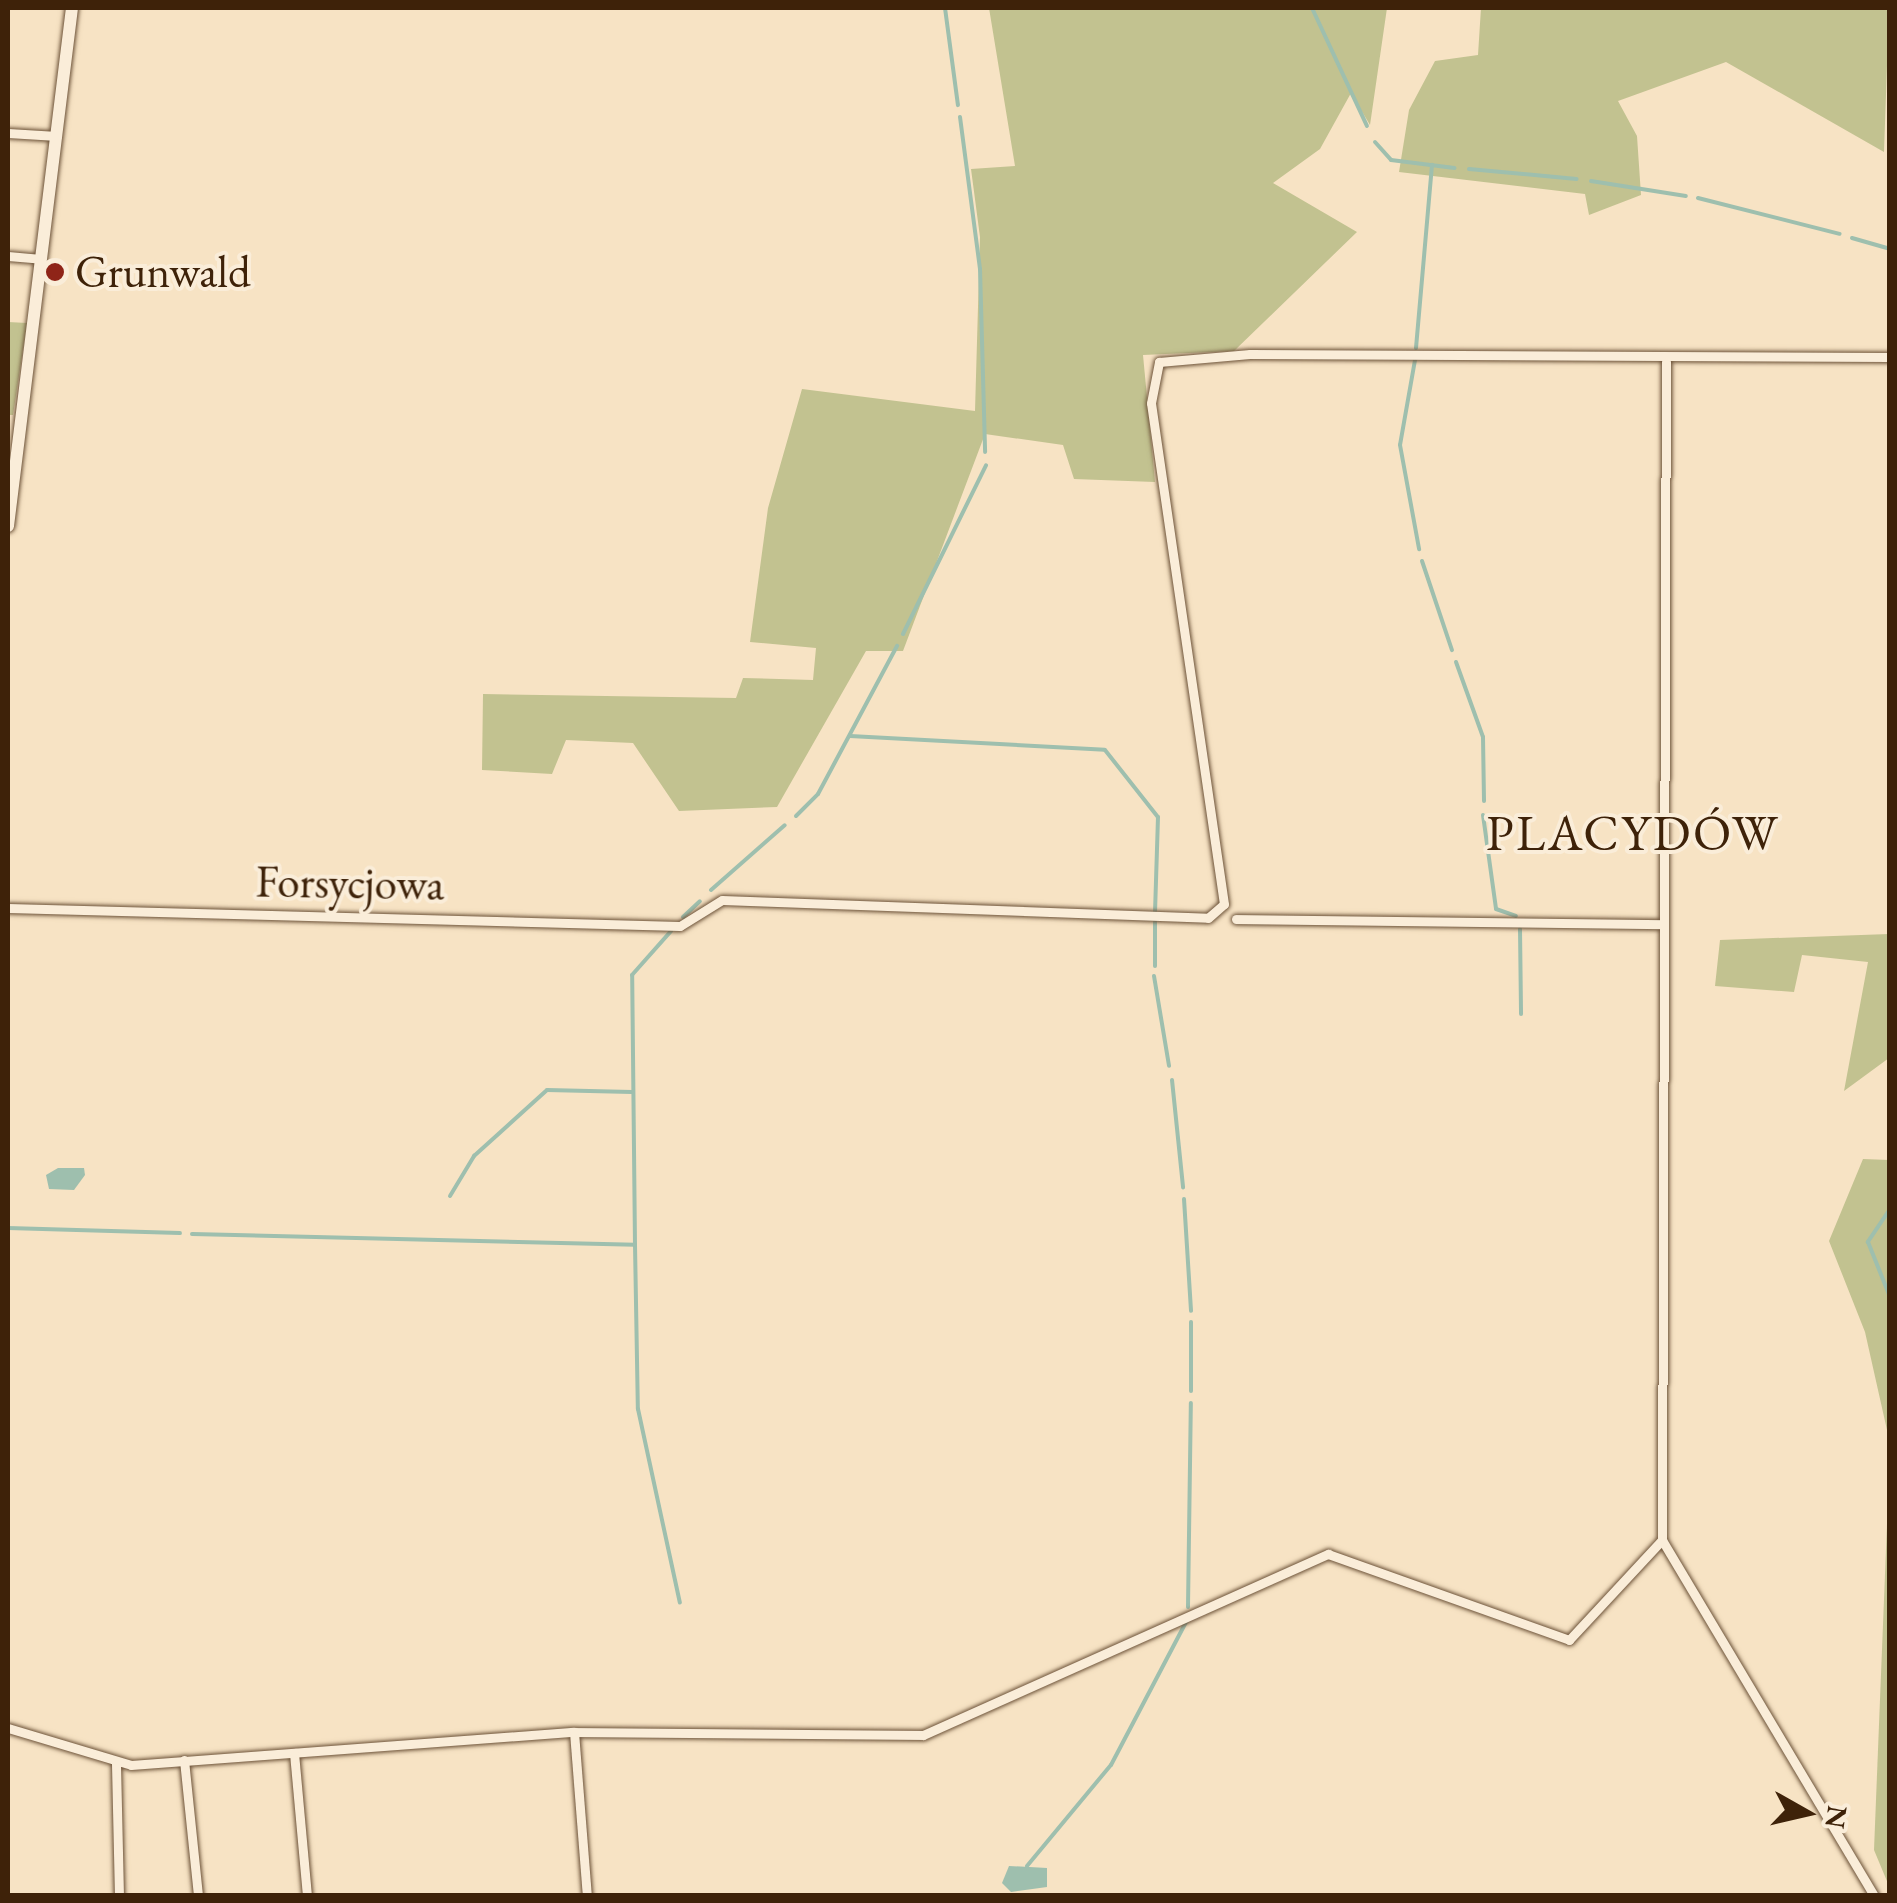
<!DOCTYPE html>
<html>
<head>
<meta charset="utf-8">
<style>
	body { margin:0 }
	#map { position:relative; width:1897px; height:1903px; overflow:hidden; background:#f7e3c4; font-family:"EB Garamond",serif }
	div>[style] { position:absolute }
	.green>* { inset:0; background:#c2c290 }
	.water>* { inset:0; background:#9ebfae }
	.stream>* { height:4px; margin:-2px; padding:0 2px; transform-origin:2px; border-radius:2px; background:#9ebfae }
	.roads { filter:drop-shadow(0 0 2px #6c5238) drop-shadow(0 0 2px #6c5238) }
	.street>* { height:9px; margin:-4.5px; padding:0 4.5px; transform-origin:4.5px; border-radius:4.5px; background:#faedd9 }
	.secondary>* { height:12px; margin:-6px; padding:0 6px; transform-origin:6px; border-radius:6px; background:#faedd9 }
	.dots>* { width:28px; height:28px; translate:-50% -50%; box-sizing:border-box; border:5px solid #faedd9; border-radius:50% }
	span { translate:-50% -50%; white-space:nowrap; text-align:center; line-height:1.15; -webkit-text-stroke:8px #faedd9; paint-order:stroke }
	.poi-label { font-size:45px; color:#3e2209 }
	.left { translate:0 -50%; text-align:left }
	.street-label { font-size:45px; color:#3e2209 }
	.quarter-label { font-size:50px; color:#3e2209; letter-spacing:2.5px }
	.frame { position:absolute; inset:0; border:10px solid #3e2209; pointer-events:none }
	.north { position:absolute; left:1757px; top:1763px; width:100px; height:100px; -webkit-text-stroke:8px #faedd9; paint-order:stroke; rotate:98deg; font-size:28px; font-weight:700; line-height:40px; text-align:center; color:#3e2209 }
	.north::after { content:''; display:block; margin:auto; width:35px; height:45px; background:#3e2209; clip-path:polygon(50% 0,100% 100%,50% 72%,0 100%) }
</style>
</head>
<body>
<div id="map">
	<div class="green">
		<div style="clip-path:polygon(989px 8px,1387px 8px,1370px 125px,1351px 93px,1320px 149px,1273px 183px,1357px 232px,1234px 351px,1143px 355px,1155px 482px,1074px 479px,1063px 445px,985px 434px,903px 651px,866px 651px,777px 807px,679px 811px,633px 743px,566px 740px,552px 774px,482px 770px,483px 694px,736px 698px,743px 678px,813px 680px,816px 648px,750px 642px,768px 508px,802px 389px,975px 411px,980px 237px,971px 169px,1015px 166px)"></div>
		<div style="clip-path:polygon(1481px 8px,1889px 8px,1884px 152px,1726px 62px,1618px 101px,1637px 136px,1641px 195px,1589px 215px,1585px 194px,1399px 172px,1409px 110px,1435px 61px,1478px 55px)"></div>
		<div style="clip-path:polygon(8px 322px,27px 323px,13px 415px,8px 415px)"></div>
		<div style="clip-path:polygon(1889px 934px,1889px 1058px,1844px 1091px,1868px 962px,1802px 955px,1794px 992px,1715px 986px,1720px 940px)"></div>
		<div style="clip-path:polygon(1863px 1159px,1889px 1160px,1889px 1439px,1865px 1332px,1829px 1241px)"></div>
		<div style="clip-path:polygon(1889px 1474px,1890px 1886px,1889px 1886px,1874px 1850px)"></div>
	</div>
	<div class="water">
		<div style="clip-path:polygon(58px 1168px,84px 1168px,85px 1175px,74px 1190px,49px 1189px,46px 1175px)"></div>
		<div style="clip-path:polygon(1009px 1866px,1047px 1868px,1047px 1887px,1011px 1892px,1002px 1883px)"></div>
	</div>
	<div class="stream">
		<div style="left:945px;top:8px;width:98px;rotate:82.4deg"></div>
		<div style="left:1312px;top:8px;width:130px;rotate:65deg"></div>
		<div style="left:960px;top:117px;width:153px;rotate:82.5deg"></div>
		<div style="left:980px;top:269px;width:183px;rotate:88.4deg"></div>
		<div style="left:1375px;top:142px;width:24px;rotate:48deg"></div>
		<div style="left:1391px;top:160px;width:64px;rotate:7.1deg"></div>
		<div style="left:1469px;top:169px;width:108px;rotate:5.3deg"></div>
		<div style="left:1591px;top:181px;width:96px;rotate:9deg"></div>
		<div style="left:1698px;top:198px;width:146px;rotate:14.2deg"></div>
		<div style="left:1852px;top:238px;width:40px;rotate:16deg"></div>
		<div style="left:1416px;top:348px;width:184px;rotate:-85deg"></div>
		<div style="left:1415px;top:360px;width:86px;rotate:100deg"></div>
		<div style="left:1400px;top:445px;width:106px;rotate:79.6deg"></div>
		<div style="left:1422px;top:561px;width:94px;rotate:71.4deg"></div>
		<div style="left:903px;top:634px;width:188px;rotate:-63.8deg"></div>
		<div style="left:1456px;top:662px;width:80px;rotate:70.2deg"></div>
		<div style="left:1483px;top:737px;width:64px;rotate:89.1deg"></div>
		<div style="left:850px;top:736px;width:255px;rotate:3.1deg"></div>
		<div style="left:1105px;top:750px;width:85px;rotate:51.7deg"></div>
		<div style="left:1158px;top:817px;width:95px;rotate:91.8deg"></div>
		<div style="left:1483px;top:815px;width:95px;rotate:82.1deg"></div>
		<div style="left:1496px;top:909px;width:21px;rotate:19deg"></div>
		<div style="left:796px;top:816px;width:31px;rotate:-45deg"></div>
		<div style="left:818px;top:794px;width:168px;rotate:-61.9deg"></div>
		<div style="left:711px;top:890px;width:98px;rotate:-41.3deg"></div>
		<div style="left:683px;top:917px;width:23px;rotate:-43deg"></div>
		<div style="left:1520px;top:929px;width:85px;rotate:89.3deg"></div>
		<div style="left:1155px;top:966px;width:44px;rotate:-90deg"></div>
		<div style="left:1154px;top:976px;width:91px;rotate:80.5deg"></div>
		<div style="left:1172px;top:1080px;width:108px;rotate:84.1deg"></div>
		<div style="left:450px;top:1196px;width:47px;rotate:-59deg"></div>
		<div style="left:474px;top:1156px;width:98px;rotate:-42.1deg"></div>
		<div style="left:547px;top:1090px;width:85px;rotate:1.3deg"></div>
		<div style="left:1184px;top:1199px;width:112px;rotate:86.4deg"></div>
		<div style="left:1890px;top:1209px;width:40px;rotate:124deg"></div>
		<div style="left:1868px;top:1242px;width:59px;rotate:68.2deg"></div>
		<div style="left:8px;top:1228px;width:172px;rotate:1.7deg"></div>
		<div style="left:192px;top:1234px;width:443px;rotate:1.4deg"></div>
		<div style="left:635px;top:1245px;width:164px;rotate:89deg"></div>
		<div style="left:638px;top:1409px;width:198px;rotate:77.8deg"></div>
		<div style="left:635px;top:1245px;width:270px;rotate:-90.6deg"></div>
		<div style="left:632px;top:975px;width:59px;rotate:-48.4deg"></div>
		<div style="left:1191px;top:1322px;width:69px;rotate:90deg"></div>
		<div style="left:1188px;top:1607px;width:204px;rotate:-89.2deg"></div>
		<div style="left:1027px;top:1866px;width:131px;rotate:-50.3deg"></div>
		<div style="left:1111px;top:1765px;width:164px;rotate:-62.3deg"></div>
	</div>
	<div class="roads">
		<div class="street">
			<div style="left:8px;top:133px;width:49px;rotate:3.5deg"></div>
			<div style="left:8px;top:256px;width:33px;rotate:5deg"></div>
			<div style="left:8px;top:908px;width:672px;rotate:1.53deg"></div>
			<div style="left:680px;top:926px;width:49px;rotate:-31.8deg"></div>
			<div style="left:722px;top:900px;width:486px;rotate:2.1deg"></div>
			<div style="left:1208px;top:918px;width:21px;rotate:-41deg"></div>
			<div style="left:1224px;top:904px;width:506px;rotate:-98.29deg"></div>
			<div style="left:1151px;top:403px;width:42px;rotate:-79deg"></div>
			<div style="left:1159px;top:362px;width:91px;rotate:-5deg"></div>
			<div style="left:1250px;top:354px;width:640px;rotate:0.27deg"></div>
			<div style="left:1236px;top:919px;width:426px;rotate:0.7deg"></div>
			<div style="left:1662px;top:1540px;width:1178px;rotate:-89.81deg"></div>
			<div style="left:1662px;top:1540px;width:414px;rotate:59.2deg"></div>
			<div style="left:8px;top:1728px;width:128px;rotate:16.7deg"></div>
			<div style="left:131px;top:1765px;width:444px;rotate:-4.3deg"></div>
			<div style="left:574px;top:1732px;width:349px;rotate:0.5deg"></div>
			<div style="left:923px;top:1735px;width:444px;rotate:-24.1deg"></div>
			<div style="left:1328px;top:1554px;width:256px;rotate:19.6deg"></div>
			<div style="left:1569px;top:1640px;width:137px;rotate:-47.1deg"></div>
			<div style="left:574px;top:1732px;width:165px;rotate:85.5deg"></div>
			<div style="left:294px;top:1753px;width:144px;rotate:84.8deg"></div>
			<div style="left:184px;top:1760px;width:137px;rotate:84.1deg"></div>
			<div style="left:116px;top:1764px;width:132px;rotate:88.7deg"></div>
		</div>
		<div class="secondary">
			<div style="left:8px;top:526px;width:522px;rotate:-82.96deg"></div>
		</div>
	</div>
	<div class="dots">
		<div style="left:55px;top:272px;background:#8f2418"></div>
	</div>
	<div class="poi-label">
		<span class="left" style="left:75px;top:272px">Grunwald</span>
	</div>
	<div class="street-label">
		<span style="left:350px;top:883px;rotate:1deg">Forsycjowa</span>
	</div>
	<div class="quarter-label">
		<span style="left:1633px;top:833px">PLACYDÓW</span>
	</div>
	<div class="frame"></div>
	<div class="north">N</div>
</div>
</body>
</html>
